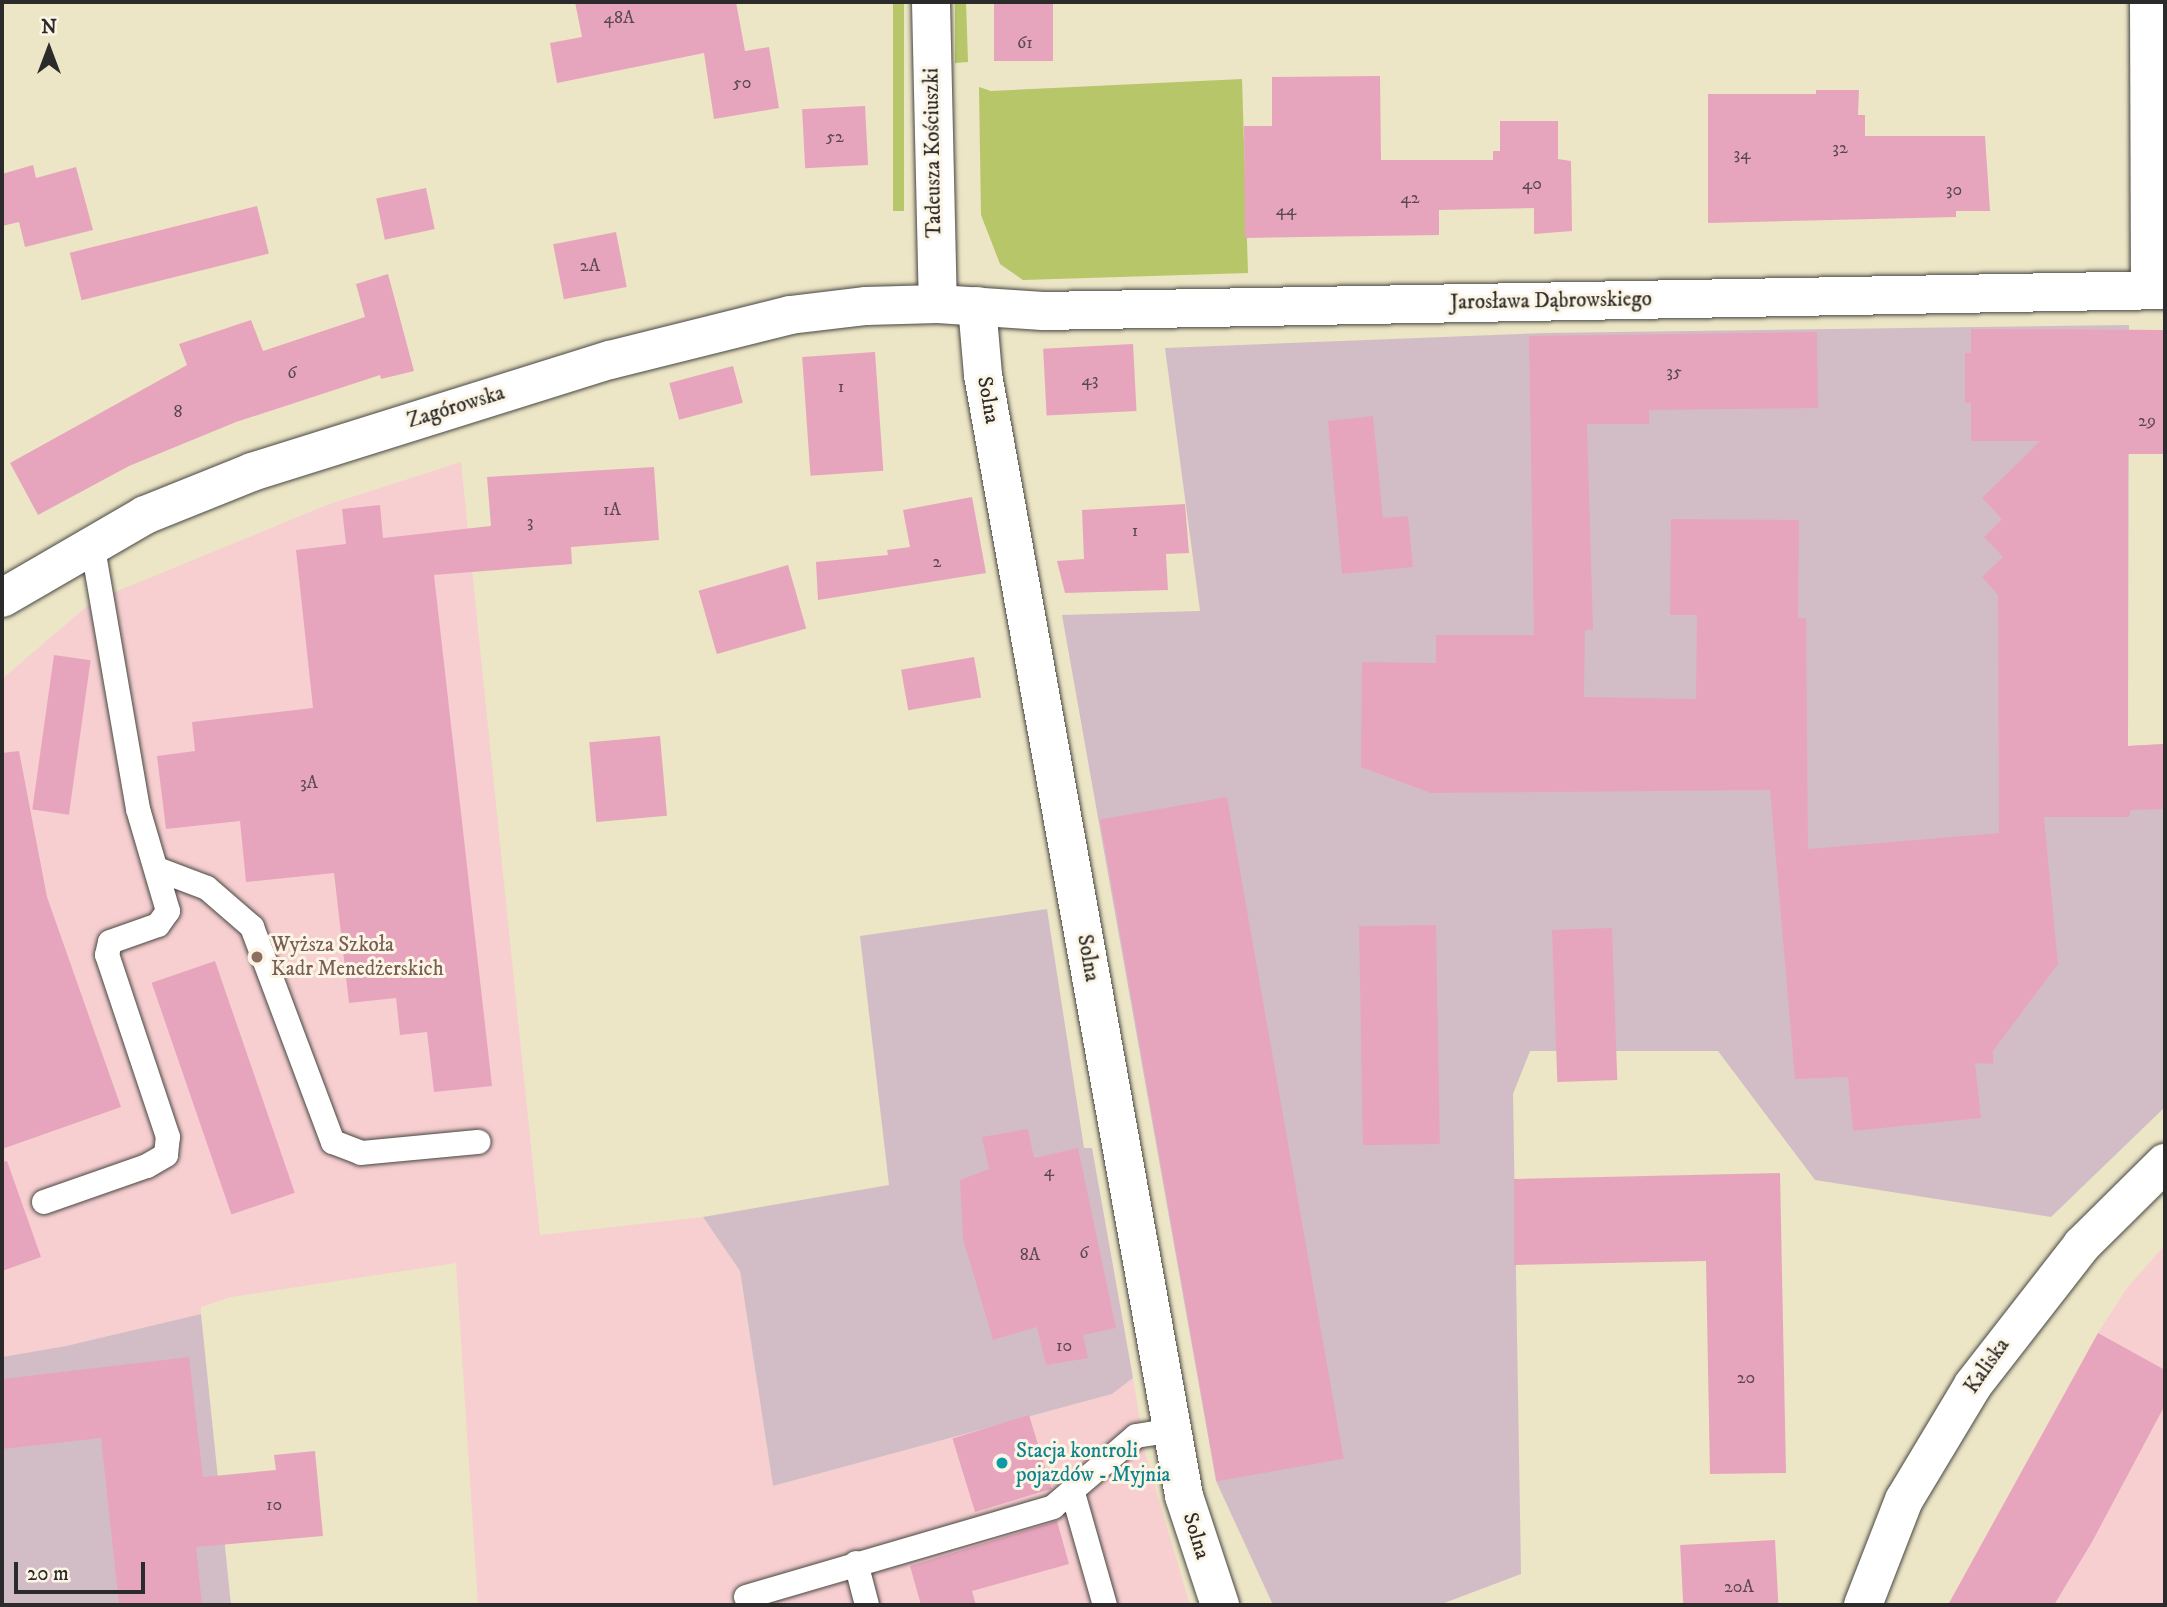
<!DOCTYPE html>
<html>
<head>
<meta charset="utf-8">
<style>
	body { margin:0 }
	#map { position:relative; width:2167px; height:1607px; overflow:hidden; background:#ece5c6; font-family:"IM FELL DW Pica",serif }
	div>[style] { position:absolute }
	.built>* { inset:0; background:#f7cfd1 }
	.industrial>* { inset:0; background:#d2bdc6 }
	.green>* { inset:0; background:#b6c669; transform-origin:0 0 }
	.building>* { inset:0; background:#e7a5bd; transform-origin:0 0 }
	.roads { filter:drop-shadow(0 0 2px #484742) drop-shadow(0 0 2px #484742) }
	.lane>* { height:24px; margin:-12px; padding:0 12px; transform-origin:12px; border-radius:12px; background:#fff }
	.street>* { height:38px; margin:-19px; padding:0 19px; transform-origin:19px; border-radius:19px; background:#fff }
	.secondary>* { height:38px; margin:-19px; padding:0 19px; transform-origin:19px; border-radius:19px; background:#fff }
	.dots>* { width:19px; height:19px; translate:-50% -50%; box-sizing:border-box; border:4px solid #fcf5e5; border-radius:50% }
	span { translate:-50% -50%; white-space:nowrap; text-align:center; line-height:1.15; -webkit-text-stroke:6px #fcf5e5; paint-order:stroke }
	.number-label { font-size:18px; color:#5a4a50 }
	.number-label span { -webkit-text-stroke-width:0 }
	.street-label { font-size:21px; color:#2b2b2b }
	.education-label { font-size:21px; color:#785e54 }
	.left { translate:0 -50%; text-align:left }
	.culture-label { font-size:21px; color:#0d838f }
	.frame { position:absolute; inset:0; border:4px solid #2b2b2b; pointer-events:none }
	.north { position:absolute; left:14px; top:14px; width:70px; height:70px; -webkit-text-stroke:5px #fcf5e5; paint-order:stroke; rotate:0deg; font-size:19px; font-weight:700; line-height:28px; text-align:center; color:#2b2b2b }
	.north::after { content:''; display:block; margin:auto; width:24px; height:32px; background:#2b2b2b; clip-path:polygon(50% 0,100% 100%,50% 72%,0 100%) }
	.scale { position:absolute; left:14px; top:1562px; width:131px; height:32px; box-sizing:border-box; border:4px solid #2b2b2b; border-top:0; padding-left:9px; font-size:21px; line-height:24px; white-space:nowrap; color:#2b2b2b; -webkit-text-stroke:5px #fcf5e5; paint-order:stroke }
</style>
</head>
<body>
<div id="map">
	<div class="built">
		<div style="clip-path:polygon(461px 462px,540px 1235px,703px 1217px,740px 1271px,773px 1486px,1112px 1394px,1133px 1378px,1145px 1453px,1190px 1605px,478px 1605px,456px 1263px,231px 1297px,201px 1307px,201px 1314px,66px 1346px,2px 1357px,2px 679px,93px 601px,327px 505px)"></div>
		<div style="clip-path:polygon(2165px 1245px,2165px 1605px,1948px 1605px,2098px 1333px,2127px 1288px)"></div>
	</div>
	<div class="industrial">
		<div style="clip-path:polygon(2129px 325px,2128px 746px,2165px 744px,2165px 1107px,2051px 1217px,1815px 1180px,1718px 1051px,1530px 1051px,1513px 1094px,1521px 1574px,1439px 1605px,1273px 1605px,1216px 1481px,1062px 615px,1200px 611px,1165px 348px,1546px 333px)"></div>
		<div style="clip-path:polygon(1047px 909px,1084px 1148px,1092px 1148px,1133px 1378px,1112px 1394px,773px 1486px,740px 1271px,703px 1217px,889px 1185px,860px 936px)"></div>
		<div style="clip-path:polygon(201px 1314px,231px 1605px,2px 1605px,2px 1357px,66px 1346px)"></div>
	</div>
	<div class="green">
		<div style="left:893px;top:2px;width:11px;height:209px"></div>
		<div style="clip-path:polygon(955px 2px,966px 2px,968px 62px,955px 63px)"></div>
		<div style="clip-path:polygon(1242px 79px,1248px 273px,1023px 280px,1000px 264px,981px 215px,979px 87px,991px 91px)"></div>
	</div>
	<div class="building">
		<div style="clip-path:polygon(575px 2px,736px 2px,745px 51px,769px 47px,779px 108px,714px 119px,704px 53px,557px 83px,550px 43px,582px 37px)"></div>
		<div style="left:994px;top:2px;width:59px;height:59px"></div>
		<div style="clip-path:polygon(1380px 76px,1381px 160px,1493px 160px,1493px 151px,1500px 151px,1500px 121px,1558px 121px,1558px 159px,1571px 161px,1572px 231px,1534px 234px,1534px 208px,1439px 210px,1439px 235px,1245px 238px,1244px 126px,1272px 126px,1272px 77px)"></div>
		<div style="clip-path:polygon(1816px 90px,1859px 90px,1858px 115px,1865px 115px,1865px 136px,1985px 136px,1990px 211px,1956px 211px,1956px 217px,1708px 223px,1708px 94px,1816px 94px)"></div>
		<div style="left:865px;top:106px;width:59px;height:63px;rotate:87deg"></div>
		<div style="clip-path:polygon(33px 165px,36px 178px,76px 167px,93px 230px,25px 247px,19px 222px,2px 226px,2px 174px)"></div>
		<div style="left:426px;top:188px;width:42px;height:51px;rotate:78deg"></div>
		<div style="left:257px;top:206px;width:49px;height:193px;rotate:76deg"></div>
		<div style="left:616px;top:232px;width:56px;height:64px;rotate:79deg"></div>
		<div style="clip-path:polygon(388px 274px,414px 371px,381px 379px,380px 375px,236px 422px,129px 466px,38px 515px,10px 463px,187px 365px,179px 344px,251px 320px,263px 351px,365px 317px,356px 284px)"></div>
		<div style="clip-path:polygon(1971px 329px,2165px 330px,2165px 454px,2128px 454px,2128px 746px,2165px 744px,2165px 809px,2131px 810px,2129px 817px,2044px 817px,2058px 964px,1993px 1051px,1993px 1064px,1975px 1063px,1981px 1118px,1853px 1131px,1848px 1077px,1795px 1079px,1770px 790px,1431px 793px,1361px 767px,1362px 662px,1436px 663px,1436px 635px,1534px 635px,1529px 336px,1817px 332px,1818px 408px,1649px 410px,1649px 424px,1587px 424px,1593px 630px,1585px 630px,1584px 697px,1696px 699px,1697px 615px,1670px 615px,1671px 519px,1799px 520px,1798px 618px,1806px 618px,1808px 849px,1999px 833px,1998px 595px,1982px 577px,2003px 557px,1984px 537px,2002px 519px,1982px 498px,2040px 441px,1971px 441px,1971px 403px,1965px 403px,1965px 353px,1971px 353px)"></div>
		<div style="left:1133px;top:344px;width:67px;height:90px;rotate:87deg"></div>
		<div style="left:875px;top:352px;width:119px;height:73px;rotate:86deg"></div>
		<div style="left:733px;top:366px;width:38px;height:66px;rotate:75deg"></div>
		<div style="clip-path:polygon(1373px 416px,1383px 518px,1408px 516px,1413px 567px,1342px 574px,1328px 421px)"></div>
		<div style="clip-path:polygon(654px 467px,659px 540px,571px 547px,572px 564px,434px 575px,492px 1086px,434px 1092px,427px 1032px,400px 1035px,396px 998px,349px 1003px,334px 873px,246px 882px,240px 821px,166px 829px,157px 756px,195px 751px,192px 722px,313px 708px,296px 550px,346px 544px,342px 509px,380px 505px,383px 538px,491px 526px,487px 477px)"></div>
		<div style="clip-path:polygon(972px 497px,986px 573px,818px 600px,816px 562px,888px 555px,887px 550px,910px 547px,903px 510px)"></div>
		<div style="clip-path:polygon(1185px 504px,1189px 553px,1166px 554px,1168px 590px,1065px 593px,1057px 561px,1084px 559px,1082px 510px)"></div>
		<div style="left:788px;top:565px;width:66px;height:93px;rotate:74deg"></div>
		<div style="left:54px;top:655px;width:37px;height:156px;rotate:8deg"></div>
		<div style="left:974px;top:657px;width:41px;height:74px;rotate:80deg"></div>
		<div style="left:660px;top:736px;width:80px;height:71px;rotate:85deg"></div>
		<div style="clip-path:polygon(19px 751px,47px 897px,121px 1107px,2px 1149px,2px 753px)"></div>
		<div style="left:1227px;top:797px;width:672px;height:129px;rotate:80deg"></div>
		<div style="left:1436px;top:925px;width:219px;height:77px;rotate:89deg"></div>
		<div style="left:1612px;top:928px;width:152px;height:60px;rotate:88deg"></div>
		<div style="left:215px;top:961px;width:245px;height:67px;rotate:71deg"></div>
		<div style="clip-path:polygon(1028px 1129px,1034px 1158px,1078px 1148px,1116px 1328px,1083px 1335px,1088px 1358px,1046px 1365px,1037px 1327px,993px 1340px,963px 1239px,960px 1180px,989px 1169px,982px 1137px)"></div>
		<div style="clip-path:polygon(7px 1161px,41px 1257px,2px 1271px,2px 1162px)"></div>
		<div style="clip-path:polygon(1780px 1173px,1786px 1473px,1710px 1474px,1706px 1261px,1514px 1265px,1514px 1179px)"></div>
		<div style="clip-path:polygon(2098px 1333px,2165px 1370px,2165px 1405px,2092px 1542px,2054px 1605px,1948px 1605px)"></div>
		<div style="clip-path:polygon(189px 1357px,203px 1477px,276px 1470px,274px 1455px,315px 1451px,323px 1536px,196px 1547px,202px 1605px,119px 1605px,101px 1438px,2px 1449px,2px 1379px)"></div>
		<div style="left:1029px;top:1415px;width:77px;height:80px;rotate:73deg"></div>
		<div style="clip-path:polygon(1057px 1521px,1069px 1564px,972px 1591px,976px 1605px,921px 1605px,910px 1566px)"></div>
		<div style="left:1775px;top:1540px;width:65px;height:95px;rotate:87deg"></div>
	</div>
	<div class="roads">
		<div class="lane">
			<div style="left:157px;top:869px;width:53px;rotate:20.8deg"></div>
			<div style="left:207px;top:888px;width:60px;rotate:40.9deg"></div>
			<div style="left:252px;top:927px;width:230px;rotate:69.4deg"></div>
			<div style="left:333px;top:1142px;width:30px;rotate:21deg"></div>
			<div style="left:361px;top:1153px;width:118px;rotate:-5.4deg"></div>
			<div style="left:44px;top:1202px;width:109px;rotate:-19.3deg"></div>
			<div style="left:147px;top:1166px;width:22px;rotate:-30deg"></div>
			<div style="left:166px;top:1155px;width:18px;rotate:-84deg"></div>
			<div style="left:168px;top:1137px;width:192px;rotate:-108.5deg"></div>
			<div style="left:107px;top:955px;width:13px;rotate:-77deg"></div>
			<div style="left:110px;top:942px;width:51px;rotate:-19.5deg"></div>
			<div style="left:158px;top:925px;width:17px;rotate:-54deg"></div>
			<div style="left:168px;top:911px;width:106px;rotate:-106.4deg"></div>
			<div style="left:138px;top:809px;width:270px;rotate:-99.8deg"></div>
			<div style="left:1073px;top:1493px;width:116px;rotate:74.1deg"></div>
			<div style="left:856px;top:1563px;width:43px;rotate:75.3deg"></div>
			<div style="left:746px;top:1597px;width:320px;rotate:-16.3deg"></div>
			<div style="left:1053px;top:1507px;width:109px;rotate:-40.5deg"></div>
			<div style="left:1136px;top:1436px;width:36px;rotate:-9deg"></div>
		</div>
		<div class="street">
			<div style="left:2149px;top:2px;width:288px;rotate:89.8deg"></div>
			<div style="left:977px;top:306px;width:69px;rotate:85deg"></div>
			<div style="left:983px;top:375px;width:1139px;rotate:79.83deg"></div>
			<div style="left:1184px;top:1496px;width:115px;rotate:71.7deg"></div>
		</div>
		<div class="secondary">
			<div style="left:931px;top:2px;width:302px;rotate:88.7deg"></div>
			<div style="left:2px;top:598px;width:165px;rotate:-30.1deg"></div>
			<div style="left:145px;top:515px;width:115px;rotate:-21.9deg"></div>
			<div style="left:252px;top:472px;width:375px;rotate:-17.4deg"></div>
			<div style="left:610px;top:360px;width:186px;rotate:-14deg"></div>
			<div style="left:790px;top:315px;width:77px;rotate:-6.8deg"></div>
			<div style="left:866px;top:306px;width:72px;rotate:-1.6deg"></div>
			<div style="left:938px;top:304px;width:105px;rotate:3.8deg"></div>
			<div style="left:1043px;top:311px;width:1122px;rotate:-1.07deg"></div>
			<div style="left:1863px;top:1605px;width:113px;rotate:-68.7deg"></div>
			<div style="left:1904px;top:1500px;width:134px;rotate:-59deg"></div>
			<div style="left:1973px;top:1385px;width:177px;rotate:-52.1deg"></div>
			<div style="left:2082px;top:1245px;width:117px;rotate:-44.7deg"></div>
		</div>
	</div>
	<div class="dots">
		<div style="left:257px;top:957px;background:#8d6e63"></div>
		<div style="left:1002px;top:1463px;background:#0f9aa8"></div>
	</div>
	<div class="number-label">
		<span style="left:619px;top:18px">48A</span>
		<span style="left:1025px;top:43px">61</span>
		<span style="left:742px;top:83px">50</span>
		<span style="left:835px;top:137px">52</span>
		<span style="left:1840px;top:148px">32</span>
		<span style="left:1742px;top:154px">34</span>
		<span style="left:1532px;top:184px">40</span>
		<span style="left:1954px;top:190px">30</span>
		<span style="left:1410px;top:198px">42</span>
		<span style="left:1286px;top:210px">44</span>
		<span style="left:590px;top:266px">2A</span>
		<span style="left:1674px;top:372px">35</span>
		<span style="left:292px;top:373px">6</span>
		<span style="left:1090px;top:380px">43</span>
		<span style="left:841px;top:387px">1</span>
		<span style="left:178px;top:412px">8</span>
		<span style="left:2147px;top:421px">29</span>
		<span style="left:612px;top:510px">1A</span>
		<span style="left:530px;top:522px">3</span>
		<span style="left:1135px;top:531px">1</span>
		<span style="left:937px;top:562px">2</span>
		<span style="left:309px;top:783px">3A</span>
		<span style="left:1049px;top:1171px">4</span>
		<span style="left:1084px;top:1253px">6</span>
		<span style="left:1030px;top:1255px">8A</span>
		<span style="left:1064px;top:1346px">10</span>
		<span style="left:1746px;top:1378px">20</span>
		<span style="left:274px;top:1505px">10</span>
		<span style="left:1739px;top:1587px">20A</span>
	</div>
	<div class="street-label">
		<span style="left:933px;top:153px;rotate:-91deg">Tadeusza Kościuszki</span>
		<span style="left:1551px;top:301px;rotate:-1deg">Jarosława Dąbrowskiego</span>
		<span style="left:988px;top:400px;rotate:80deg">Solna</span>
		<span style="left:456px;top:407px;rotate:-17deg">Zagórowska</span>
		<span style="left:1088px;top:958px;rotate:80deg">Solna</span>
		<span style="left:1987px;top:1366px;rotate:-55deg">Kaliska</span>
		<span style="left:1196px;top:1536px;rotate:73deg">Solna</span>
	</div>
	<div class="education-label">
		<span class="left" style="left:271px;top:957px">Wyższa Szkoła<br>Kadr Menedżerskich</span>
	</div>
	<div class="culture-label">
		<span class="left" style="left:1016px;top:1463px">Stacja kontroli<br>pojazdów - Myjnia</span>
	</div>
	<div class="frame"></div>
	<div class="north">N</div>
	<div class="scale">20 m</div>
</div>
</body>
</html>
